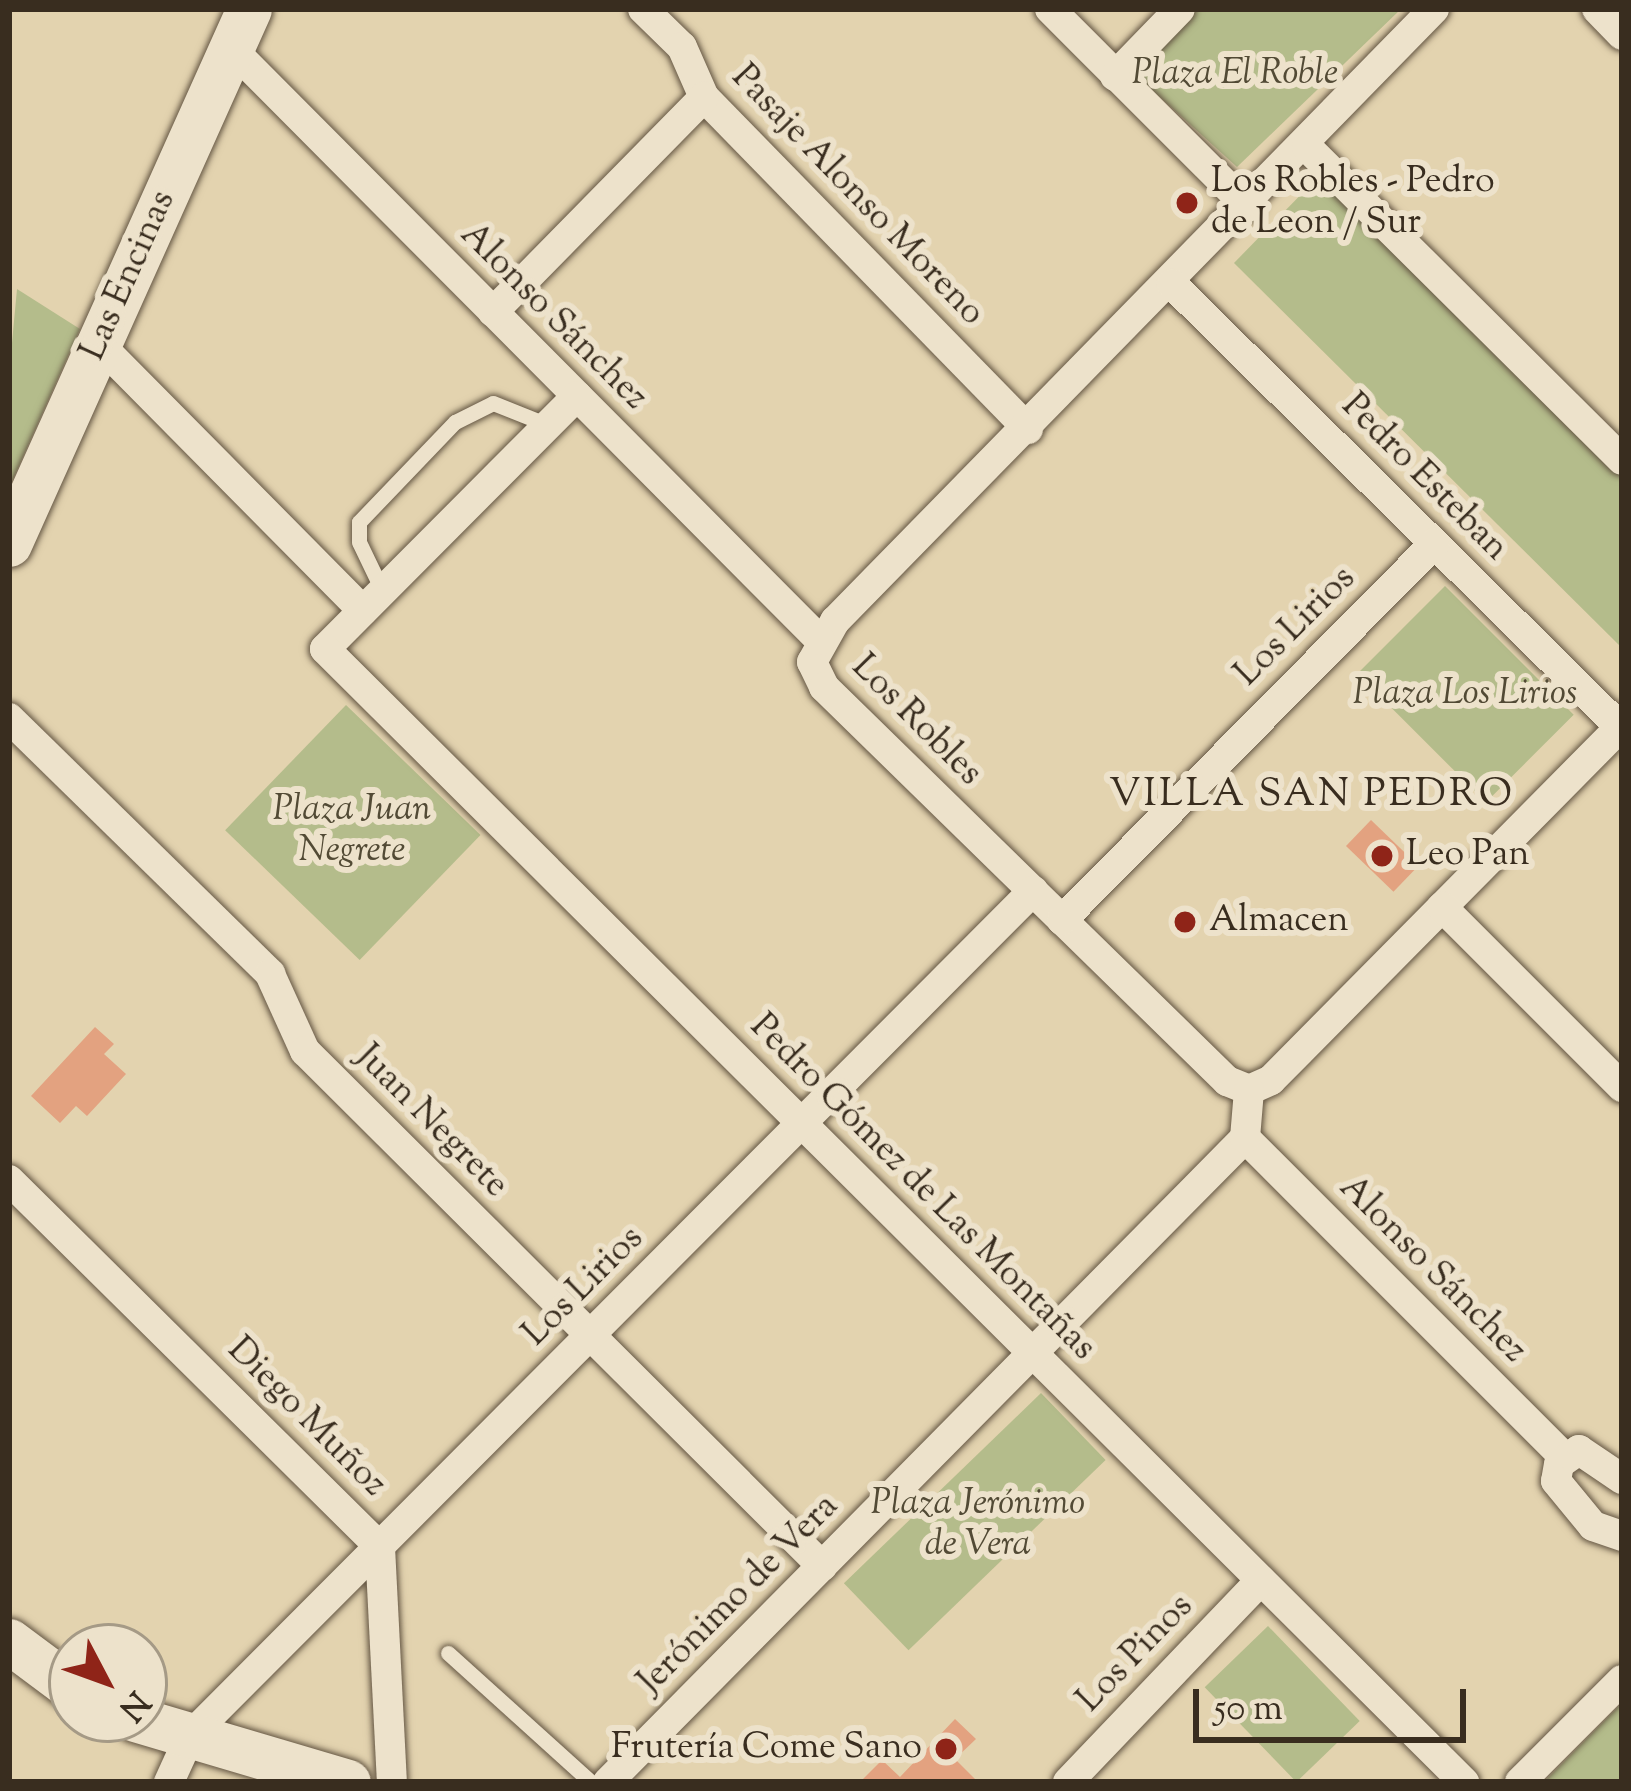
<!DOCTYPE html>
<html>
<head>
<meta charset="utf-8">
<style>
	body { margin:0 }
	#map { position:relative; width:1631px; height:1791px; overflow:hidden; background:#e3d3af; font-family:"Sorts Mill Goudy",serif }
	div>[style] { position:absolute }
	.green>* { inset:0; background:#b4bc8b; transform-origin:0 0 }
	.building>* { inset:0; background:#e3a280; transform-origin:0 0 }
	.roads { filter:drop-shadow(0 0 3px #645643) drop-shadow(0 0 3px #645643) }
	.lane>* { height:15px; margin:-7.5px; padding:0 7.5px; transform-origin:7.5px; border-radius:7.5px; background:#ede2cb }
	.street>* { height:30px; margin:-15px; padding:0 15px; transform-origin:15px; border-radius:15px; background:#ede2cb }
	.secondary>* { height:45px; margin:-22.5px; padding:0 22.5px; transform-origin:22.5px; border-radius:22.5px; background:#ede2cb }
	.dots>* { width:33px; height:33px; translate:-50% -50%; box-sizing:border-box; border:6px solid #ede2cb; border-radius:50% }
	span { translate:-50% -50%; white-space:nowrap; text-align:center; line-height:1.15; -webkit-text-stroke:12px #ede2cb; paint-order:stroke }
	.park-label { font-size:36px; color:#524a35; font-style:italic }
	.poi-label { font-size:36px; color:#392d1f }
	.left { translate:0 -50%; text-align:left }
	.right { translate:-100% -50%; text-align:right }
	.street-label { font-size:36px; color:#392d1f }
	.neighbourhood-label { font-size:39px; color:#392d1f; letter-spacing:3px }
	.frame { position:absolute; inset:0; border:12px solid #392d1f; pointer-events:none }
	.north { position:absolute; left:48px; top:1623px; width:120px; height:120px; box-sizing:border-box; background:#ede2cb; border:3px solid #a59a86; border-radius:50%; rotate:131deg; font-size:33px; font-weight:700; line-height:48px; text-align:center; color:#392d1f }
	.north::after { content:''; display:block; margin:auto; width:42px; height:54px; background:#8f2418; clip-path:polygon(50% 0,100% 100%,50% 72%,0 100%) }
	.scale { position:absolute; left:1193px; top:1689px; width:273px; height:54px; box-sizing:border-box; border:6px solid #392d1f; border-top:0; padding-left:15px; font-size:36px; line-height:42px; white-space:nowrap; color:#392d1f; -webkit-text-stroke:9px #ede2cb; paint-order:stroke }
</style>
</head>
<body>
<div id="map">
	<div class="green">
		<div style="clip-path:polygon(1187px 9px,1401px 9px,1237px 167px,1128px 68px)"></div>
		<div style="clip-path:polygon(1317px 178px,1622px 477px,1622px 648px,1234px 263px)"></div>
		<div style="clip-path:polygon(17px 289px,80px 329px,9px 488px,9px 375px)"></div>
		<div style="left:1445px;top:586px;width:182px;height:124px;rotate:45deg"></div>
		<div style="left:346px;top:705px;width:187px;height:174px;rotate:44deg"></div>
		<div style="left:1041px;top:1393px;width:93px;height:274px;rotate:46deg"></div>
		<div style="left:1268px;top:1626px;width:132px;height:88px;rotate:46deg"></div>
		<div style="clip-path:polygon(1622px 1703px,1622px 1782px,1544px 1782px)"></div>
	</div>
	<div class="building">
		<div style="left:1371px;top:820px;width:66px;height:36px;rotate:44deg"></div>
		<div style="clip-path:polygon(95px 1027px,114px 1044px,104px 1054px,126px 1074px,87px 1116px,76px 1106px,60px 1123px,31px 1096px)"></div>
		<div style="clip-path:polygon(955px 1719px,976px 1739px,955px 1759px,978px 1782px,863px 1779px,882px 1760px,900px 1777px)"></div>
	</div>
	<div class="roads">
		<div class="lane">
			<div style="left:383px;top:592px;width:55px;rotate:-115.6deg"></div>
			<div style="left:359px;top:542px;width:20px;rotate:-90deg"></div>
			<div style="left:359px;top:522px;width:139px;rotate:-46.2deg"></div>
			<div style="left:455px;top:422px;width:42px;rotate:-26.6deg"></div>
			<div style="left:493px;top:403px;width:59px;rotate:21.8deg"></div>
			<div style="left:448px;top:1653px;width:193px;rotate:42.1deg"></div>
		</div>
		<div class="street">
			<div style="left:643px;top:9px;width:54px;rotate:44.3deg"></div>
			<div style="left:682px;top:47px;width:55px;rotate:66.3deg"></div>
			<div style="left:704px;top:97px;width:464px;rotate:45.7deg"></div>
			<div style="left:1050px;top:9px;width:280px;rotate:45deg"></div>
			<div style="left:1434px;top:9px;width:856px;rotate:134.38deg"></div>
			<div style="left:835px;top:621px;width:47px;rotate:119.3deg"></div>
			<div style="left:812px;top:662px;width:28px;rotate:64deg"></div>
			<div style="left:824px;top:687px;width:564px;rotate:44.35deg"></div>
			<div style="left:1227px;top:1081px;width:24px;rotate:22deg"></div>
			<div style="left:1249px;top:1090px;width:24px;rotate:-24deg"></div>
			<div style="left:1271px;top:1080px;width:499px;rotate:-45.3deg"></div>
			<div style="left:1597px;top:9px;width:36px;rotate:46deg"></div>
			<div style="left:231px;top:48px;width:835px;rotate:45.15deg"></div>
			<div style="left:1115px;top:76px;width:93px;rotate:-45.9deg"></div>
			<div style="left:1307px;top:147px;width:444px;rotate:44.8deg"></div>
			<div style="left:1172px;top:284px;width:630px;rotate:44.68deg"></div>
			<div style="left:493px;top:312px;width:301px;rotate:-45.5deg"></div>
			<div style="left:99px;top:344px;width:375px;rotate:45.3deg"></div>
			<div style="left:577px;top:396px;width:357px;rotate:134.9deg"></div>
			<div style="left:325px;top:649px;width:1607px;rotate:44.85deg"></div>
			<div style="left:9px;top:718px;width:366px;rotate:44.4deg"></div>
			<div style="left:270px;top:974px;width:85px;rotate:65.6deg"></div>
			<div style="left:305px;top:1051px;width:730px;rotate:44.89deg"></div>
			<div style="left:1442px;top:907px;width:255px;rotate:45deg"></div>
			<div style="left:1062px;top:920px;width:530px;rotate:-45.31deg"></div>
			<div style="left:1245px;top:1138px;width:451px;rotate:45deg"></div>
			<div style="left:9px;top:1180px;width:522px;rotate:44.69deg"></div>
			<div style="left:380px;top:1547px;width:235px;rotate:87.1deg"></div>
			<div style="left:1622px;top:1479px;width:52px;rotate:-146deg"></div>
			<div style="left:1579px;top:1450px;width:24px;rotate:145deg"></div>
			<div style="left:1559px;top:1464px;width:17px;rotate:100deg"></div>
			<div style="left:1556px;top:1481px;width:58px;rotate:50.6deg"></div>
			<div style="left:1593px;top:1526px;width:31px;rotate:19deg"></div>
			<div style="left:169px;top:1782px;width:51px;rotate:-65.5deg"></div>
			<div style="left:190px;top:1736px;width:1194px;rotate:-45.07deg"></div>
			<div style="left:608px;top:1782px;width:906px;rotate:-45.31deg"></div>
			<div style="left:1245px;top:1138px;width:48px;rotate:-85.2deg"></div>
			<div style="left:1068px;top:1782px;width:279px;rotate:-46.3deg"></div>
			<div style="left:1520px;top:1782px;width:144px;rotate:-45deg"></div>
		</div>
		<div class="secondary">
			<div style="left:9px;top:544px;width:586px;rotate:-65.84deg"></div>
			<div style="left:9px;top:1641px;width:79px;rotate:36.7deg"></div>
			<div style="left:135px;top:1719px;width:222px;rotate:16.5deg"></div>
		</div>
	</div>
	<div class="dots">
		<div style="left:1187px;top:203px;background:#8f2418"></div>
		<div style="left:1382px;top:856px;background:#8f2418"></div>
		<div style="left:1185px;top:922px;background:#8f2418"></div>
		<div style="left:946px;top:1749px;background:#8f2418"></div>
	</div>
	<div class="park-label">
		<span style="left:1235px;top:75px">Plaza El Roble</span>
		<span style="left:1465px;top:695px">Plaza Los Lirios</span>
		<span style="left:352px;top:831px">Plaza Juan<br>Negrete</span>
		<span style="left:978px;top:1525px">Plaza Jerónimo<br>de Vera</span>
	</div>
	<div class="poi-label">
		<span class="left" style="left:1211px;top:203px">Los Robles - Pedro<br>de Leon / Sur</span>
		<span class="left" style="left:1406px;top:856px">Leo Pan</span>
		<span class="left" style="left:1209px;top:922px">Almacen</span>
		<span class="right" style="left:922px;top:1749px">Frutería Come Sano</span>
	</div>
	<div class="street-label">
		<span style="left:857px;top:196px;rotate:46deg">Pasaje Alonso Moreno</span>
		<span style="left:129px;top:276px;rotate:-66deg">Las Encinas</span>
		<span style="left:553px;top:317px;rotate:45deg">Alonso Sánchez</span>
		<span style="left:1424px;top:478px;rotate:45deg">Pedro Esteban</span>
		<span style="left:1296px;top:627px;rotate:-45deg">Los Lirios</span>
		<span style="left:916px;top:721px;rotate:45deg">Los Robles</span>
		<span style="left:431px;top:1122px;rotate:45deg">Juan Negrete</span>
		<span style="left:922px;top:1188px;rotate:45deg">Pedro Gómez de Las Montañas</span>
		<span style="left:1432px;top:1270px;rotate:45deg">Alonso Sánchez</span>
		<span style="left:584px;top:1287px;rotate:-45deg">Los Lirios</span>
		<span style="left:306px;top:1418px;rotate:45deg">Diego Muñoz</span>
		<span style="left:739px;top:1595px;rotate:-45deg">Jerónimo de Vera</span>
		<span style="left:1136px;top:1654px;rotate:-46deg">Los Pinos</span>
	</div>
	<div class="neighbourhood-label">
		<span style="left:1312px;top:796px">VILLA SAN PEDRO</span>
	</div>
	<div class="frame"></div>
	<div class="north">N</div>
	<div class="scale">50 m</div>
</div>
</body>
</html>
